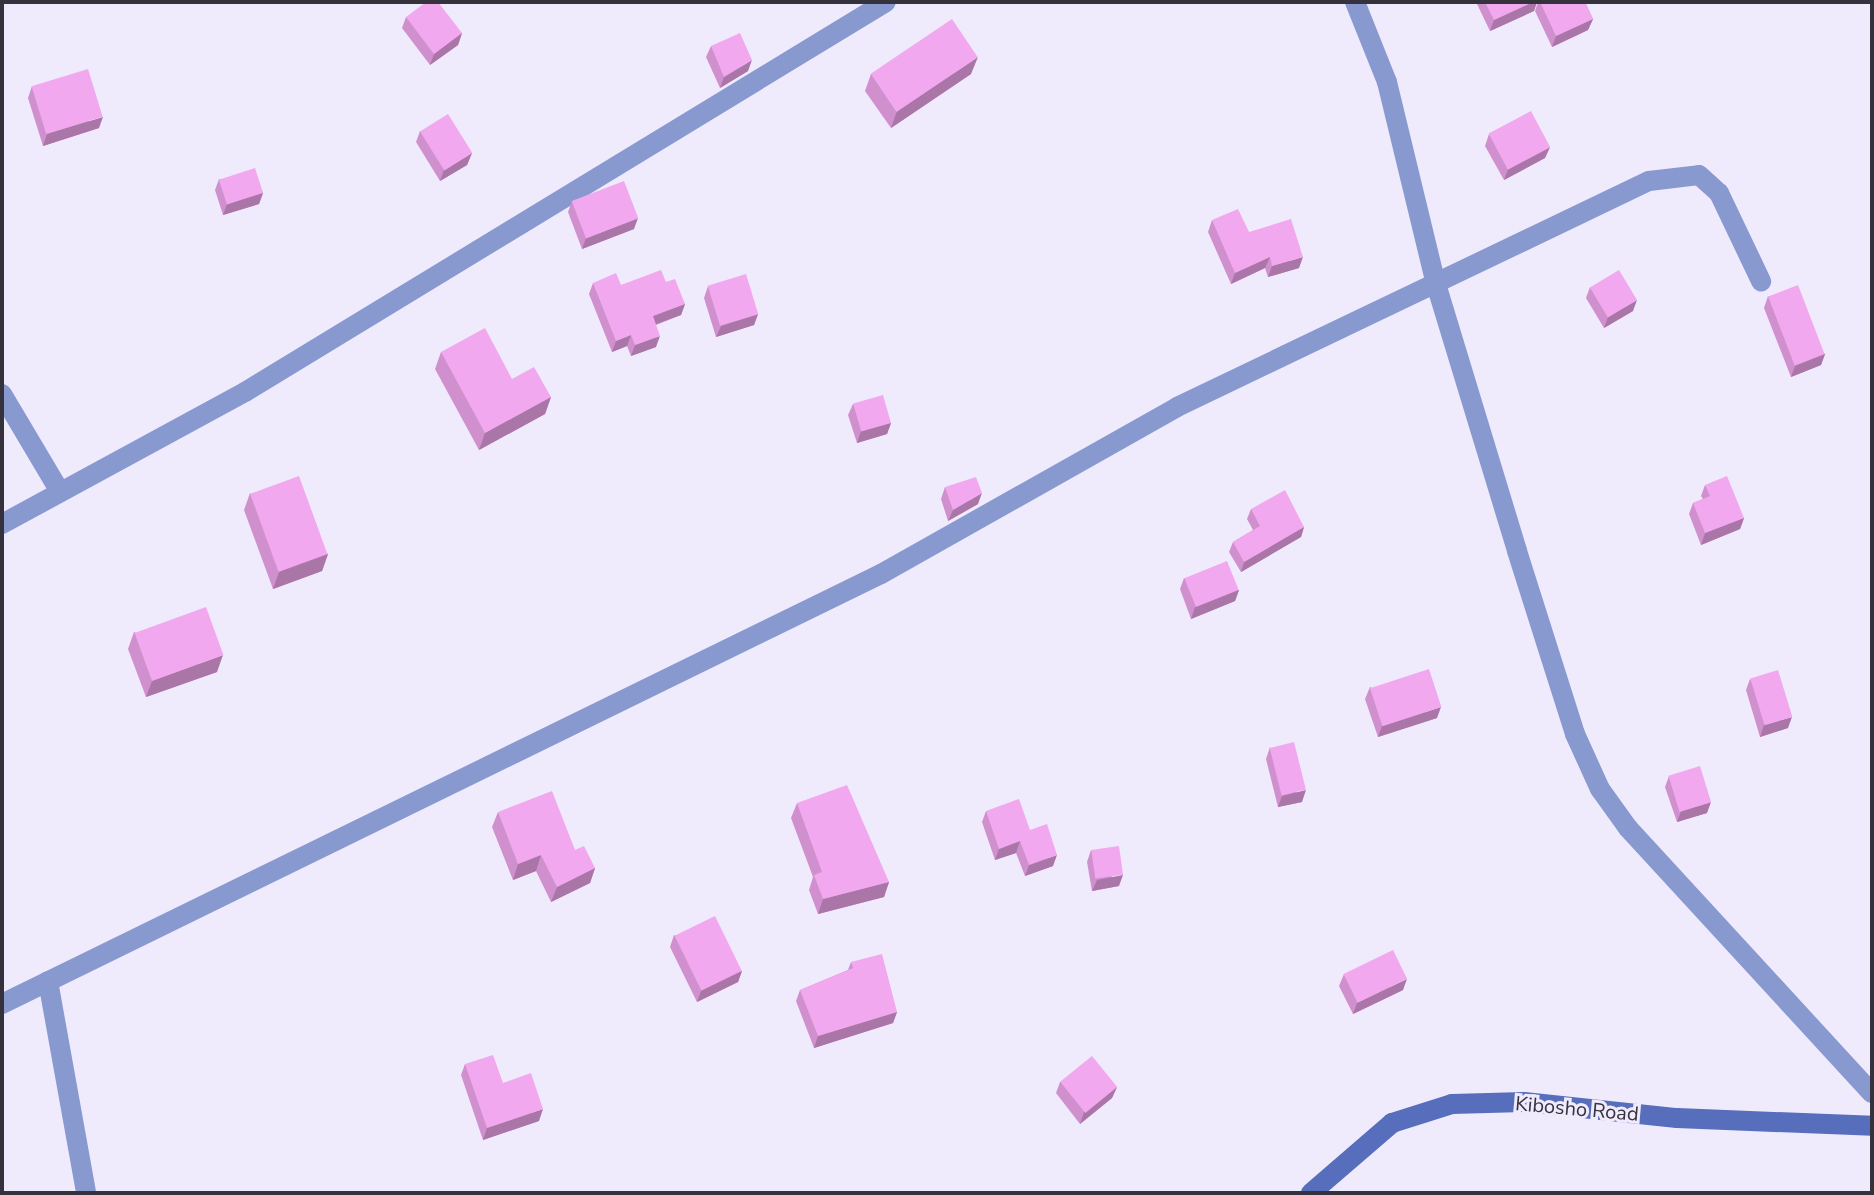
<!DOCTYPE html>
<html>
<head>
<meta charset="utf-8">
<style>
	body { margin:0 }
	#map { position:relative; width:1874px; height:1195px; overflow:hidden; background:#f0eafd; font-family:"Nunito Sans",sans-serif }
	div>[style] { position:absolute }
	.minor>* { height:20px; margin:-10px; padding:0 10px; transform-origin:10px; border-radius:10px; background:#8799cf }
	.secondary>* { height:20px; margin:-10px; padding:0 10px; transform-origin:10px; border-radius:10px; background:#576ebc }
	.wall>* { inset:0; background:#cf90cd }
	.shaded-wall>* { inset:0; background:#a976a7 }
	.building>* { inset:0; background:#f1a8ee; transform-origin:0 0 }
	span { translate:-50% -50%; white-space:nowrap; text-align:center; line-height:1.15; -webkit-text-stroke:6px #f0eafd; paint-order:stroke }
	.street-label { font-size:20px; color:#35323e }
	.frame { position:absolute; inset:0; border:4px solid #35323e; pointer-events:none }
</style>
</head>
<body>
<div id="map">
	<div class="minor">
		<div style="left:1355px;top:2px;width:86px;rotate:68.2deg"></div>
		<div style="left:1387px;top:82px;width:208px;rotate:76.4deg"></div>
		<div style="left:1436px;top:284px;width:279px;rotate:73.1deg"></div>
		<div style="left:1517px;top:551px;width:192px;rotate:72.4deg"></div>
		<div style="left:1575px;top:734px;width:60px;rotate:65.6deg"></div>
		<div style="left:1600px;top:789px;width:48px;rotate:54.3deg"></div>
		<div style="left:1628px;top:828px;width:360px;rotate:47.4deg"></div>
		<div style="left:2px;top:394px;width:112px;rotate:59.3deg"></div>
		<div style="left:2px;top:524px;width:277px;rotate:-28.5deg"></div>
		<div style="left:245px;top:392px;width:750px;rotate:-31.32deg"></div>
		<div style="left:48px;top:981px;width:215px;rotate:79.8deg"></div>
		<div style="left:2px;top:1004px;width:979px;rotate:-26.07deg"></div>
		<div style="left:881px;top:574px;width:340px;rotate:-29.4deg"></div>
		<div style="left:1177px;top:407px;width:523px;rotate:-25.59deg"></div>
		<div style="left:1649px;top:181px;width:50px;rotate:-6.8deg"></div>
		<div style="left:1699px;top:175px;width:27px;rotate:42deg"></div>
		<div style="left:1719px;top:193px;width:98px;rotate:64.5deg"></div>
	</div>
	<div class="secondary">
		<div style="left:1311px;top:1193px;width:107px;rotate:-40.8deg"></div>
		<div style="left:1392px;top:1123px;width:63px;rotate:-17.6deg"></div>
		<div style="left:1452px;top:1104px;width:72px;rotate:-1.6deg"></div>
		<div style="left:1524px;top:1102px;width:154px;rotate:6deg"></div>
		<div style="left:1677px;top:1118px;width:195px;rotate:2.3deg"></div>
	</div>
	<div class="wall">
		<div style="clip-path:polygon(1476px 2px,1537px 2px,1534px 11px,1490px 31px)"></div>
		<div style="clip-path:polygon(1538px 2px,1585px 2px,1593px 19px,1588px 30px,1552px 47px,1535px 11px)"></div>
		<div style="clip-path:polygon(406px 17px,462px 33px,458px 45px,430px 65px,402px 28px)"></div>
		<div style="clip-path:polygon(711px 46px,748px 71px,720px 88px,706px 57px)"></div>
		<div style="clip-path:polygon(871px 74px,971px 74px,891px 128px,865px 91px)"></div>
		<div style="clip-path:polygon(32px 86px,99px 128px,43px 146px,28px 98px)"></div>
		<div style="clip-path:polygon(420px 131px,472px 153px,467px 165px,440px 181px,416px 142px)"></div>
		<div style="clip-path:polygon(1489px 134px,1550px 147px,1545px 158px,1504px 180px,1485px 146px)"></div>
		<div style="clip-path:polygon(219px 179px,263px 193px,259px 204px,223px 215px,215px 190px)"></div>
		<div style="clip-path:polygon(572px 201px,634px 229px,582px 249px,568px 212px)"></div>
		<div style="clip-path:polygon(1212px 220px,1249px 232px,1299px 268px,1268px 277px,1265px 268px,1231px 284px,1208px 232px)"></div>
		<div style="clip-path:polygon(666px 282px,685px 304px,681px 315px,656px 325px,656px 347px,631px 356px,627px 346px,612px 352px,589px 294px,593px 283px,621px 285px)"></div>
		<div style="clip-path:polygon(708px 286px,758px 314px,754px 325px,716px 337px,704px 298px)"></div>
		<div style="clip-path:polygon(1590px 287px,1633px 311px,1604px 328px,1586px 298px)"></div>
		<div style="clip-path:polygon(1768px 296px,1825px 354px,1821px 365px,1791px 377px,1764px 308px)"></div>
		<div style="clip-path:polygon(441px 352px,512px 379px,551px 397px,545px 414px,479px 450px,435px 369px)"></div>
		<div style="clip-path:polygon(853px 404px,891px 423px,887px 434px,857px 443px,848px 415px)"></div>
		<div style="clip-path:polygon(1705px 485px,1744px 518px,1740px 529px,1701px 545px,1689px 514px,1693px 503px,1703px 499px,1701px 496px)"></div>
		<div style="clip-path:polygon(945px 487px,978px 504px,948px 521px,941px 499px)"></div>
		<div style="clip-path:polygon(250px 493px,328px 554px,322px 571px,273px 589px,244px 510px)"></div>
		<div style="clip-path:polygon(1251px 509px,1304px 527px,1301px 537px,1241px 572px,1229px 552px,1233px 542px,1253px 530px,1247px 519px)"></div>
		<div style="clip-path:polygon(1184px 578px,1239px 590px,1235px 601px,1191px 619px,1180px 589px)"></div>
		<div style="clip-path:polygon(134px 632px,217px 672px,146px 697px,128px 649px)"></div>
		<div style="clip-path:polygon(1750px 679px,1788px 728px,1760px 737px,1746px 690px)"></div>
		<div style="clip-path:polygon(1370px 687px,1437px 718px,1378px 737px,1365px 699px)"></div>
		<div style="clip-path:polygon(1270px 747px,1302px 802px,1278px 807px,1266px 759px)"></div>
		<div style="clip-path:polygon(1669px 776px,1707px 813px,1677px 822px,1665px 787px)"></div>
		<div style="clip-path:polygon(797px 803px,889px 882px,884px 897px,818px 914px,809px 890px,813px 877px,791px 818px)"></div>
		<div style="clip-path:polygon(986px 811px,1030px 830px,1053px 866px,1025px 876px,1016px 853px,995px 860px,982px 822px)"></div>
		<div style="clip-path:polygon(498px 812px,575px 850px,595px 868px,590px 883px,551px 902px,536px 871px,513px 880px,492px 827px)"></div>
		<div style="clip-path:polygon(1091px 850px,1119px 886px,1092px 891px,1087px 862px)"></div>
		<div style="clip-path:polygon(674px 935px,742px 971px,738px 982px,697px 1002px,670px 947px)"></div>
		<div style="clip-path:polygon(851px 962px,897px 1012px,893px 1023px,814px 1048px,796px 1001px,800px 990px,848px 970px)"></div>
		<div style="clip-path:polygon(1344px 974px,1403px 990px,1353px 1014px,1339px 986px)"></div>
		<div style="clip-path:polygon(465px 1064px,503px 1083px,539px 1121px,483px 1140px,461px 1075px)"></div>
		<div style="clip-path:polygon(1060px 1082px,1117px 1087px,1112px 1098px,1080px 1124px,1056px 1093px)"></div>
	</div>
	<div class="shaded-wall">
		<div style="clip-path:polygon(1533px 2px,1537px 2px,1534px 11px,1490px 31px,1494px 20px)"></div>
		<div style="clip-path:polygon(1593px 19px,1588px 30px,1552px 47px,1556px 36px)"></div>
		<div style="clip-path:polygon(462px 33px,458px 45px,430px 65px,434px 54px)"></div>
		<div style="clip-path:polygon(978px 57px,971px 74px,891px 128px,897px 111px)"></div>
		<div style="clip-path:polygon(752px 60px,748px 71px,720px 88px,724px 77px)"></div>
		<div style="clip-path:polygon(103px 117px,99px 128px,43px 146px,47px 134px)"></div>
		<div style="clip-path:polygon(1550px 147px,1545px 158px,1504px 180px,1508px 169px)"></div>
		<div style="clip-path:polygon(472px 153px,467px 165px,440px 181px,444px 170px)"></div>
		<div style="clip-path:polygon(263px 193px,259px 204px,223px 215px,227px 204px)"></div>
		<div style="clip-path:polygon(638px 218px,634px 229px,582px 249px,586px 238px)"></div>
		<div style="clip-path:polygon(1270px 257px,1265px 268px,1231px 284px,1235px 273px)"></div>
		<div style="clip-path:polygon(1303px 257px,1299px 268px,1268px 277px,1272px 266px)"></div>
		<div style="clip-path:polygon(1637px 300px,1633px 311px,1604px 328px,1608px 317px)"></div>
		<div style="clip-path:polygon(685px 304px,681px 315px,648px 327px,653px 316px)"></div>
		<div style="clip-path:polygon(758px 314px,754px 325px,716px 337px,721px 326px)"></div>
		<div style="clip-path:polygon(631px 335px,627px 346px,612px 352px,616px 341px)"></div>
		<div style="clip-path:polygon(660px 336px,656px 347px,631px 356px,635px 345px)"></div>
		<div style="clip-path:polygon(1825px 354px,1821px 365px,1791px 377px,1795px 366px)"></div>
		<div style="clip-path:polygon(551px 397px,545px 414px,479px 450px,485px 433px)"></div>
		<div style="clip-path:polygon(891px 423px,887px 434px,857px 443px,861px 431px)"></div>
		<div style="clip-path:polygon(982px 493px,978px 504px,948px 521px,953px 510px)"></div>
		<div style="clip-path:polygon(1744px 518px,1740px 529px,1701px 545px,1705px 533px)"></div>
		<div style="clip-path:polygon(1304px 527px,1301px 537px,1241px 572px,1244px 562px)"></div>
		<div style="clip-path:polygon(328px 554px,322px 571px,273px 589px,279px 572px)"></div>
		<div style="clip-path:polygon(1239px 590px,1235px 601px,1191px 619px,1195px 607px)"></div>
		<div style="clip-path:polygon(223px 655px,217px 672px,146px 697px,152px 681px)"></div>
		<div style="clip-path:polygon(1441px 707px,1437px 718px,1378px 737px,1382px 726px)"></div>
		<div style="clip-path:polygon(1792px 717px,1788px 728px,1760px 737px,1764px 725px)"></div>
		<div style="clip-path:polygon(1306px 790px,1302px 802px,1278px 807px,1282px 796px)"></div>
		<div style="clip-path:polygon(1711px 802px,1707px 813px,1677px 822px,1681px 811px)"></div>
		<div style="clip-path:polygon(1020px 841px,1016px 853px,995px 860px,999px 849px)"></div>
		<div style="clip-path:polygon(541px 855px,536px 871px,513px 880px,518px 864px)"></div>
		<div style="clip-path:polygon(1057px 855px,1053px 866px,1025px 876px,1029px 865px)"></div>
		<div style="clip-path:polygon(595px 868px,590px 883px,551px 902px,557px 887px)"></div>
		<div style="clip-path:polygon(1123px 875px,1119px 886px,1092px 891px,1097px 880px)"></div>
		<div style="clip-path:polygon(889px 882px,884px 897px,818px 914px,823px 899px)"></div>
		<div style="clip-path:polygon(742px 971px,738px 982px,697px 1002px,701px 991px)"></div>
		<div style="clip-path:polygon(1407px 979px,1403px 990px,1353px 1014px,1357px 1003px)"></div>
		<div style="clip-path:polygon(897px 1012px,893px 1023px,814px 1048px,818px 1036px)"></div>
		<div style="clip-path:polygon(1117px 1087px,1112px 1098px,1080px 1124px,1084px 1112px)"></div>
		<div style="clip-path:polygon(543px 1109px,539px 1121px,483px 1140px,487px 1128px)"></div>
	</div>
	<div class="building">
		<div style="clip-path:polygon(426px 2px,438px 2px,462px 33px,434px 54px,406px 17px)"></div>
		<div style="clip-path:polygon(1485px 2px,1533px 2px,1494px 20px)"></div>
		<div style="clip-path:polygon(1540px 2px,1585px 2px,1593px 19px,1556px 36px)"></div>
		<div style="left:952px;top:19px;width:46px;height:98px;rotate:56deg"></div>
		<div style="clip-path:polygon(740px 33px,752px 60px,724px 77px,711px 46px)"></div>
		<div style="left:88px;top:69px;width:50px;height:59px;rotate:73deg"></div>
		<div style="left:1531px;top:111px;width:41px;height:48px;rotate:62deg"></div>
		<div style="left:448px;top:114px;width:46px;height:33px;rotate:58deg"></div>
		<div style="left:255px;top:168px;width:26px;height:38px;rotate:72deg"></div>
		<div style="left:624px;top:181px;width:40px;height:56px;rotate:69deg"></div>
		<div style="clip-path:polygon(1238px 209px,1249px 232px,1291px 219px,1303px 257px,1272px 266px,1270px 257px,1235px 273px,1212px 220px)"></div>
		<div style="clip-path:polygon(661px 270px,666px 282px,675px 279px,685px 304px,653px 316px,660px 336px,635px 345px,631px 335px,616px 341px,593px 283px,616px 273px,621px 285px)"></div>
		<div style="left:1619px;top:270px;width:35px;height:34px;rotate:59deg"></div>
		<div style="left:746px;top:274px;width:42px;height:40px;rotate:73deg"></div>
		<div style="left:1798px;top:285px;width:74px;height:32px;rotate:69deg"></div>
		<div style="clip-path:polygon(485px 328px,512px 379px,534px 367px,551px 397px,485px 433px,441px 352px)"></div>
		<div style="left:883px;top:395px;width:29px;height:31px;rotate:74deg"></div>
		<div style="left:299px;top:476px;width:83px;height:52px;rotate:70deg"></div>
		<div style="clip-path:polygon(1727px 476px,1744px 518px,1705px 533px,1693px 503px,1710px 496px,1705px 485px)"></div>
		<div style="clip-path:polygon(976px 477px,982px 493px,953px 510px,945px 487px)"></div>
		<div style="clip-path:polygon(1285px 490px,1304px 527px,1244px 562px,1233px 542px,1260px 526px,1251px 509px)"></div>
		<div style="left:1227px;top:561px;width:31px;height:46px;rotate:68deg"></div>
		<div style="left:206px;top:607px;width:51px;height:76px;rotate:70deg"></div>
		<div style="left:1429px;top:669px;width:40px;height:62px;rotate:72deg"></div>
		<div style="left:1778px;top:670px;width:49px;height:29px;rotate:73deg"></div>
		<div style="left:1294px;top:742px;width:49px;height:25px;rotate:76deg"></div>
		<div style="left:1700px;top:766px;width:38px;height:33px;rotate:73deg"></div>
		<div style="clip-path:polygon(847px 785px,889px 882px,823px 899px,814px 875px,822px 872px,797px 803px)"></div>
		<div style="clip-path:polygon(552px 791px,575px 850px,584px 846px,595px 868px,557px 887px,541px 855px,518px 864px,498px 812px)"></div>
		<div style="clip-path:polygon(1019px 799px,1030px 830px,1047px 824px,1057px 855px,1029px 865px,1020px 841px,999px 849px,986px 811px)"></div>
		<div style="left:1119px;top:846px;width:29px;height:28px;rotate:82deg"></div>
		<div style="left:715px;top:916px;width:61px;height:45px;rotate:64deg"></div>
		<div style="left:1393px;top:950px;width:32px;height:55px;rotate:64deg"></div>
		<div style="clip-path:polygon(882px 954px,897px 1012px,818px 1036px,800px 990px,853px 968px,851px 962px)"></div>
		<div style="clip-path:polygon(493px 1055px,503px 1083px,531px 1073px,543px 1109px,487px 1128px,465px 1064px)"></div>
		<div style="left:1092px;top:1056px;width:40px;height:41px;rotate:51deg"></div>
	</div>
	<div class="street-label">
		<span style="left:1577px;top:1109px;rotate:5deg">Kibosho Road</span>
	</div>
	<div class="frame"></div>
</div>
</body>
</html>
